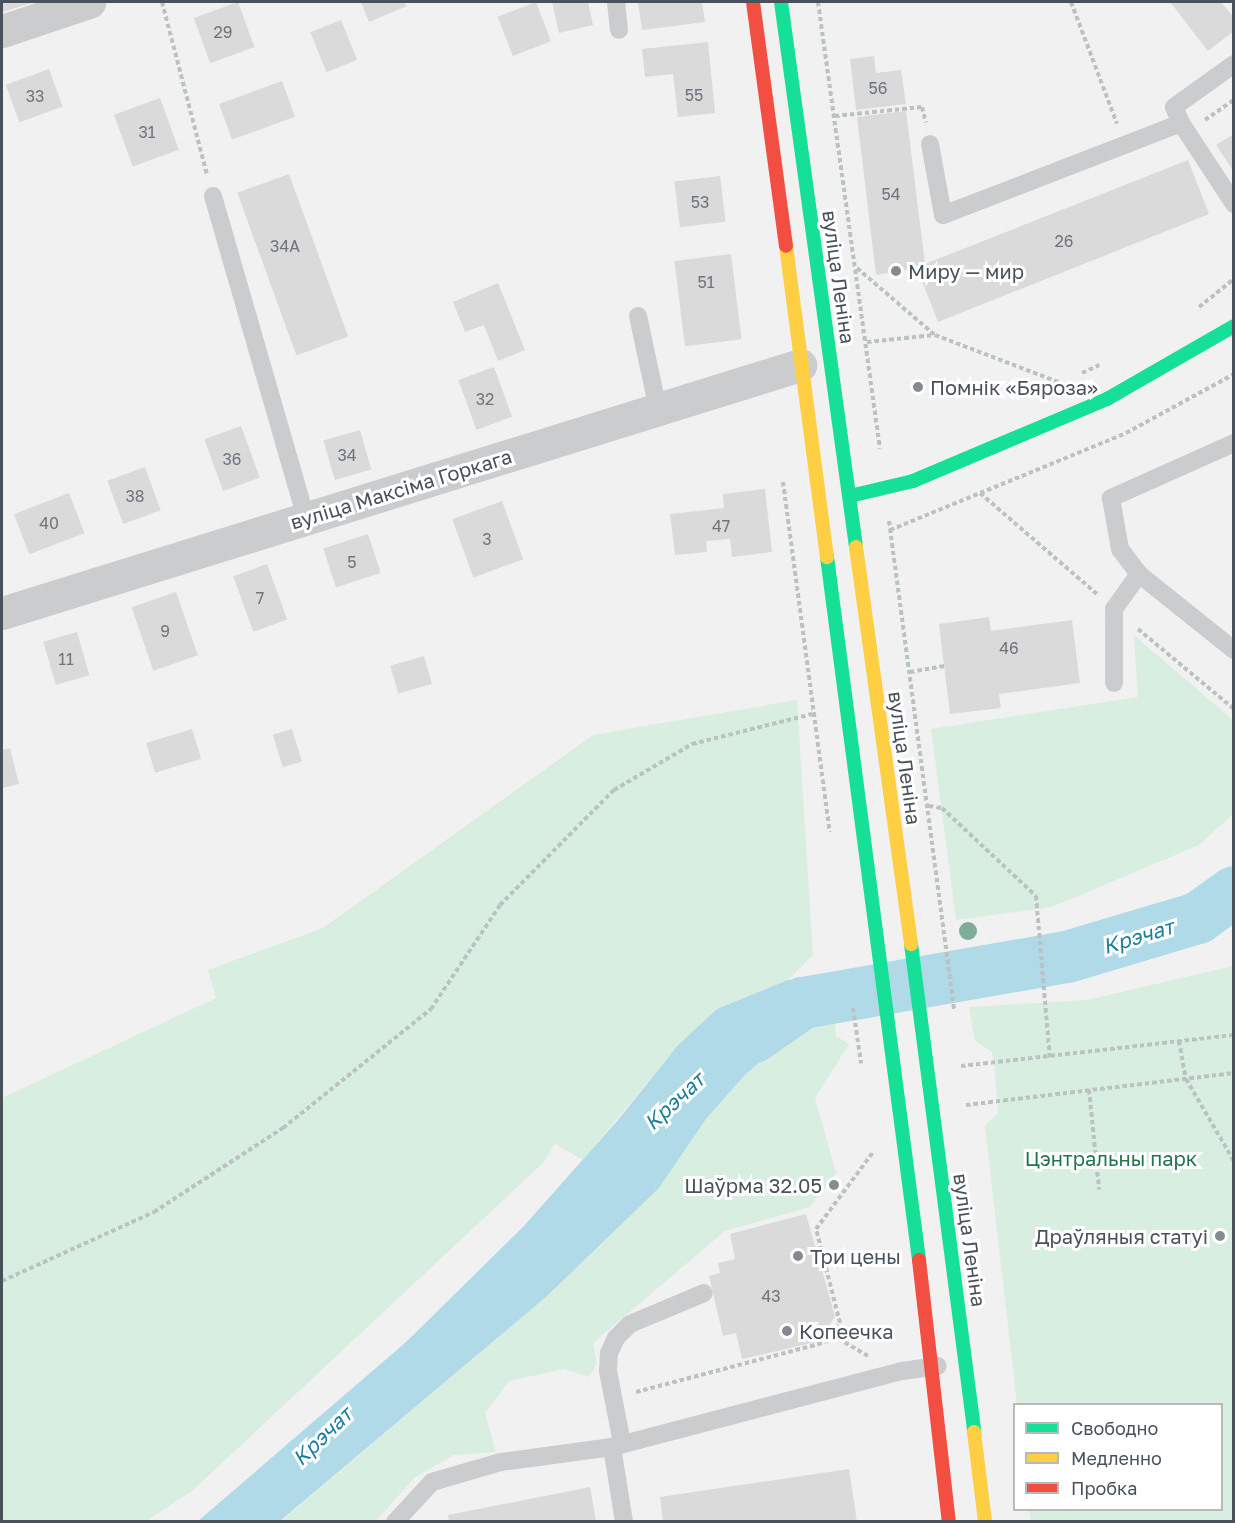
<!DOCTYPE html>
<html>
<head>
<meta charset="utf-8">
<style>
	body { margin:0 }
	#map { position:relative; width:1235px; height:1523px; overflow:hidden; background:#f1f1f1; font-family:"Golos Text",sans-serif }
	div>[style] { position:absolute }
	.green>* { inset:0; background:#d8eee0 }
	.water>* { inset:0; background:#b0dae7 }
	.river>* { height:52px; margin:-26px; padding:0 26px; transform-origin:26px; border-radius:26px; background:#b0dae7 }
	.building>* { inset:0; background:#dadadb; transform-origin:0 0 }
	.path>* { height:4px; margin-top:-2px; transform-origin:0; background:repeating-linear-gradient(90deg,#bac3c1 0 4.5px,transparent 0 7.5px) }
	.lane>* { height:18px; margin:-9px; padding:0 9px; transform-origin:9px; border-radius:9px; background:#cbccce }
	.street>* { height:33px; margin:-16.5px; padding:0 16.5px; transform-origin:16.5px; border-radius:16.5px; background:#cbccce }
	.fast>* { height:14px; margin:-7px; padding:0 7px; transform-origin:7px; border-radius:7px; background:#16e098 }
	.slow>* { height:14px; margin:-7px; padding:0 7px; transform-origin:7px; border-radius:7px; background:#ffcf43 }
	.jam>* { height:14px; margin:-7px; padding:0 7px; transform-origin:7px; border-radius:7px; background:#f24e42 }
	.trees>* { width:18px; height:18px; margin:-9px; border-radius:50%; background:#7fad97 }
	.dots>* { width:16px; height:16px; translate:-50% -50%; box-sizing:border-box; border:3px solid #fff; border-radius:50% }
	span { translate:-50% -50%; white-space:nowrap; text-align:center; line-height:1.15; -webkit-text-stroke:6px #fff; paint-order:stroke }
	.number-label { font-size:16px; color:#6e757c }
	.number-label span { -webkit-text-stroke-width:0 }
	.poi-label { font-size:20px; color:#49525b }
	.left { translate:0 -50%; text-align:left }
	.right { translate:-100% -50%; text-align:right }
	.street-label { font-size:20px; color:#49525b }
	.park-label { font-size:20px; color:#21754d }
	.water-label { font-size:21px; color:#1b7e9c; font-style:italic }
	.frame { position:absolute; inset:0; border:3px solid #49525b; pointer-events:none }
	.legend { position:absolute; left:1013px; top:1403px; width:210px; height:108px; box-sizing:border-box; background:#fff; border:2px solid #b6babd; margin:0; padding:8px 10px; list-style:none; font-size:18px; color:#49525b }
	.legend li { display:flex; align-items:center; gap:12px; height:30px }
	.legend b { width:30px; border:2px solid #b6babd }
</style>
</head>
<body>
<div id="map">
	<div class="green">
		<div style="clip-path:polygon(1134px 635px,1233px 720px,1233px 814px,1199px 845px,1052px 907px,956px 920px,931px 729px,1138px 697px)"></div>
		<div style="clip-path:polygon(797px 700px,813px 955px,788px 980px,717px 1009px,678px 1045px,583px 1160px,555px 1144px,543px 1163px,192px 1491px,146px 1521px,2px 1521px,2px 1098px,216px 998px,208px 970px,323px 928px,593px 735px)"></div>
		<div style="clip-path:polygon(1233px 966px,1233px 1521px,1031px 1521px,1029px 1510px,1222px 1510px,1222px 1404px,1017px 1404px,985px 1126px,998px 1113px,994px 1064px,992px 1052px,975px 1041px,969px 1007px,1087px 1000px)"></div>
		<div style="clip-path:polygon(833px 1007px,836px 1036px,849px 1044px,815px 1098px,836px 1173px,810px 1207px,725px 1231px,593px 1343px,597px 1363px,589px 1377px,564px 1369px,509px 1381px,485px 1413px,496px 1452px,454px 1455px,414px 1478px,376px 1521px,280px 1522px,546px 1297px,659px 1188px,706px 1119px,744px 1076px,815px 1012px)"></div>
	</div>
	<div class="water">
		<div style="clip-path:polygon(788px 980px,803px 980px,815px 992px,815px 1012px,744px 1076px,706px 1119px,659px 1188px,546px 1297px,280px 1521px,198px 1521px,405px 1343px,523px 1227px,618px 1120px,678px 1045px,717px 1009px)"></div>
	</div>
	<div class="river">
		<div style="left:754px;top:1037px;width:60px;rotate:-34.8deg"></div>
		<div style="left:803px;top:1003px;width:268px;rotate:-9.9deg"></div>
		<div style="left:1067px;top:957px;width:137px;rotate:-16.6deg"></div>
		<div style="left:1198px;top:918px;width:44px;rotate:-35.8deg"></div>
	</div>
	<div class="building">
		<div style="clip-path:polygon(2px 2px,35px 2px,2px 12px)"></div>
		<div style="left:238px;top:2px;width:48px;height:47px;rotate:70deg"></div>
		<div style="clip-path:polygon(361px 2px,405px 2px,407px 6px,369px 22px)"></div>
		<div style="left:536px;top:2px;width:42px;height:41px;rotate:69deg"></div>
		<div style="clip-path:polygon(552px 2px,588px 2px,593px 25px,559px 33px)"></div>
		<div style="clip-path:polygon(638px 2px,702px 2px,705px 22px,642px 30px)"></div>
		<div style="clip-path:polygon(1170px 2px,1221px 2px,1234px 18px,1234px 31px,1208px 51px)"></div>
		<div style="left:341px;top:20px;width:43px;height:33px;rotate:68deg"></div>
		<div style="clip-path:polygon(708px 42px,715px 113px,678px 117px,673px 74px,645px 77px,642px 49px)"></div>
		<div style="clip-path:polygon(874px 56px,876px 73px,901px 70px,906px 104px,856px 110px,850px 59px)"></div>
		<div style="left:49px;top:69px;width:40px;height:46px;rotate:70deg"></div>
		<div style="left:282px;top:81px;width:38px;height:67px;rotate:70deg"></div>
		<div style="left:160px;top:98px;width:55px;height:49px;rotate:70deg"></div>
		<div style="clip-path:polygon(906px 111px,925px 264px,1188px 160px,1209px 214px,938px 322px,917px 268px,876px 275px,857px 117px)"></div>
		<div style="clip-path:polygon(1234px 134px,1234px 172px,1216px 145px)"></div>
		<div style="left:289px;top:174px;width:173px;height:55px;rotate:70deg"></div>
		<div style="left:720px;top:176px;width:46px;height:46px;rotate:83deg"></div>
		<div style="left:731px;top:254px;width:86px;height:57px;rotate:83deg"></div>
		<div style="clip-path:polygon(498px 283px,525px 350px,498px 361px,484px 325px,465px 332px,453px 302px)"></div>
		<div style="left:494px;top:367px;width:53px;height:38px;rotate:70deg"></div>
		<div style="left:241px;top:426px;width:55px;height:39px;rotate:70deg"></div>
		<div style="left:360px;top:430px;width:41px;height:38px;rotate:74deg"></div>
		<div style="left:145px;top:467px;width:46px;height:40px;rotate:70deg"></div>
		<div style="clip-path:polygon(765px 489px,772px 552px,732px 557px,730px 539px,706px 541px,707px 552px,675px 555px,670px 514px,724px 508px,723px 494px)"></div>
		<div style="left:69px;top:493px;width:43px;height:59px;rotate:69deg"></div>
		<div style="left:502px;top:501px;width:62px;height:53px;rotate:70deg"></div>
		<div style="left:368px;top:534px;width:41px;height:47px;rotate:72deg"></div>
		<div style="left:267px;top:564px;width:59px;height:36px;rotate:70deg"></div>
		<div style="left:176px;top:592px;width:67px;height:47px;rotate:71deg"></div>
		<div style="clip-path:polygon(989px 617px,991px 631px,1072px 620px,1080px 683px,999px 694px,1001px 708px,950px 714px,939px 624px)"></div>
		<div style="left:77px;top:632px;width:45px;height:35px;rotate:74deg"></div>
		<div style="left:424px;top:656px;width:29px;height:35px;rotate:74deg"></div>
		<div style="left:192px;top:729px;width:31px;height:48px;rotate:73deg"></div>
		<div style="left:292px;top:729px;width:34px;height:20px;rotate:73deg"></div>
		<div style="clip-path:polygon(10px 748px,19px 784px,2px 788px,2px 750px)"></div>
		<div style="clip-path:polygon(806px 1214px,835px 1316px,820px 1341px,742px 1359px,736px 1333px,723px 1336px,709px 1276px,720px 1273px,718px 1263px,735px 1259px,730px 1234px)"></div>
		<div style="clip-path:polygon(849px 1469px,857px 1522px,663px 1522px,660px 1497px)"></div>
		<div style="clip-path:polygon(590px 1487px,596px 1522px,449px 1522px,448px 1515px)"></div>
	</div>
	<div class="path">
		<div style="left:162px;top:2px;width:179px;rotate:75.4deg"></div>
		<div style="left:818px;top:2px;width:451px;rotate:82.1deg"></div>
		<div style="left:1071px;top:2px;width:130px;rotate:69.3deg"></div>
		<div style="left:835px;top:116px;width:87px;rotate:-5.9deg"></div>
		<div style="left:922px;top:107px;width:16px;rotate:76deg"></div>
		<div style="left:1205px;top:120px;width:35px;rotate:-35deg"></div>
		<div style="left:857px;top:268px;width:103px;rotate:40.7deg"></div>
		<div style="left:935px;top:335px;width:135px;rotate:20.9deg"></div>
		<div style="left:1199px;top:307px;width:45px;rotate:-38.7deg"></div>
		<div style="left:867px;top:342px;width:68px;rotate:-5.9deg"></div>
		<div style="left:1082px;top:373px;width:19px;rotate:-25deg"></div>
		<div style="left:783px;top:482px;width:353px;rotate:82.4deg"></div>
		<div style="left:980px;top:493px;width:156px;rotate:40.8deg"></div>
		<div style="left:889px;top:521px;width:494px;rotate:82.4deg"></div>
		<div style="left:890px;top:530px;width:255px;rotate:-22.3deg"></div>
		<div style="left:1126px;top:433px;width:123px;rotate:-28.6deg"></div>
		<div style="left:1138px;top:629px;width:125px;rotate:39.8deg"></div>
		<div style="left:910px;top:672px;width:35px;rotate:-10deg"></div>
		<div style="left:929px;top:806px;width:13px;rotate:9deg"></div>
		<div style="left:942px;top:808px;width:129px;rotate:43.1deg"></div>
		<div style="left:1036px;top:896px;width:163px;rotate:85.1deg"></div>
		<div style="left:853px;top:1008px;width:56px;rotate:81.7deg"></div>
		<div style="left:1179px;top:1041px;width:39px;rotate:80deg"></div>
		<div style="left:1186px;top:1079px;width:95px;rotate:59.7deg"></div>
		<div style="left:961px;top:1066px;width:275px;rotate:-6.5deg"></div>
		<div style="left:1089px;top:1090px;width:100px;rotate:84.2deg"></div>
		<div style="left:966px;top:1105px;width:270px;rotate:-6.8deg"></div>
		<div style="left:2px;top:1281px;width:167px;rotate:-24.4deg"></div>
		<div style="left:154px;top:1212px;width:154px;rotate:-33.1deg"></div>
		<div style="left:283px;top:1128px;width:190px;rotate:-38.8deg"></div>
		<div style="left:431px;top:1009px;width:125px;rotate:-56.4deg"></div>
		<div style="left:500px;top:905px;width:162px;rotate:-45.3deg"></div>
		<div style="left:614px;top:790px;width:91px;rotate:-30.5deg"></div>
		<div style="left:692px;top:744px;width:124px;rotate:-14deg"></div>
		<div style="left:868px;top:1356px;width:42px;rotate:-149.7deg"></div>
		<div style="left:832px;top:1335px;width:14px;rotate:-56deg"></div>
		<div style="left:840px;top:1323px;width:97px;rotate:-104.3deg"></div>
		<div style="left:816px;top:1229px;width:97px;rotate:-53.4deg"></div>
		<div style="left:636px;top:1392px;width:196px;rotate:-14.7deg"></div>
		<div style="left:826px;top:1342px;width:9px;rotate:-49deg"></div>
		<div style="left:832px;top:1335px;width:8px;rotate:-150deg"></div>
	</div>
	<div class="lane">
		<div style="left:616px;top:2px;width:28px;rotate:84deg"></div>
		<div style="left:1181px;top:123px;width:97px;rotate:56.8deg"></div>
		<div style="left:930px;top:144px;width:72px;rotate:79.6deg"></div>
		<div style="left:943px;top:215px;width:255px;rotate:-21.1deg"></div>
		<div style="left:1181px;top:123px;width:17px;rotate:-114deg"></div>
		<div style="left:1174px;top:107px;width:74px;rotate:-35.6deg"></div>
		<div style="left:213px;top:196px;width:335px;rotate:73.9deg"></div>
		<div style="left:638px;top:316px;width:95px;rotate:77.9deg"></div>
		<div style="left:1234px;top:443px;width:135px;rotate:155.9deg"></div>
		<div style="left:1111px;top:498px;width:52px;rotate:80deg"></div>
		<div style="left:1120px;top:549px;width:31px;rotate:53deg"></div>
		<div style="left:1139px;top:574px;width:122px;rotate:38.7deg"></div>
		<div style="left:1114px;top:683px;width:74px;rotate:-90deg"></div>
		<div style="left:1114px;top:609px;width:43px;rotate:-54.5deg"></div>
		<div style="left:622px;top:1443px;width:73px;rotate:-101deg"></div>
		<div style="left:608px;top:1371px;width:18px;rotate:-87deg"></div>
		<div style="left:609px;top:1353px;width:17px;rotate:-65deg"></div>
		<div style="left:616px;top:1338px;width:20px;rotate:-45deg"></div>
		<div style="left:630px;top:1324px;width:80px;rotate:-22.7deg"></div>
		<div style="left:612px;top:1447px;width:76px;rotate:80.9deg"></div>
		<div style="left:395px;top:1522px;width:54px;rotate:-47.2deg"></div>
		<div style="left:432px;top:1482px;width:72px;rotate:-16.2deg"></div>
		<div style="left:501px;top:1462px;width:112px;rotate:-7.7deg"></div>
		<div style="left:612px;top:1447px;width:300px;rotate:-14.7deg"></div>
		<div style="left:902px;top:1371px;width:36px;rotate:-8deg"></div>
	</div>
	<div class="street">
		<div style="left:2px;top:31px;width:92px;rotate:-18.4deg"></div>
		<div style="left:2px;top:613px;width:836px;rotate:-17.26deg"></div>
	</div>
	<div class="fast">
		<div style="left:781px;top:2px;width:550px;rotate:82.16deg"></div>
		<div style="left:850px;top:496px;width:65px;rotate:-13.4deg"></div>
		<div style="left:913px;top:481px;width:211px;rotate:-22.9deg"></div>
		<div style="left:1107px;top:399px;width:146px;rotate:-29.9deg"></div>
		<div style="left:827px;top:557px;width:709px;rotate:82.54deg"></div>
		<div style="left:911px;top:944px;width:492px;rotate:82.6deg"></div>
	</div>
	<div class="slow">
		<div style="left:786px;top:246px;width:314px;rotate:82.5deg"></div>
		<div style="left:856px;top:547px;width:401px;rotate:82.1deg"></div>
		<div style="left:974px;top:1432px;width:91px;rotate:83deg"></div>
	</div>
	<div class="jam">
		<div style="left:753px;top:2px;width:246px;rotate:82.3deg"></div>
		<div style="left:919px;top:1260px;width:264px;rotate:83.5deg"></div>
	</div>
	<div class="trees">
		<div style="left:968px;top:931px"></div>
	</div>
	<div class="dots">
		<div style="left:896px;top:271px;background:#848a90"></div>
		<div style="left:918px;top:387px;background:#848a90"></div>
		<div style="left:834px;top:1185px;background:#848a90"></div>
		<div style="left:1220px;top:1236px;background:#848a90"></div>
		<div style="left:798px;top:1256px;background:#848a90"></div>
		<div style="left:787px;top:1331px;background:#848a90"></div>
	</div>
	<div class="number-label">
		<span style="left:223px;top:32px">29</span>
		<span style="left:878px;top:88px">56</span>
		<span style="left:694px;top:95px">55</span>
		<span style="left:35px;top:96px">33</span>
		<span style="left:147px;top:132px">31</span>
		<span style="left:891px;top:194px">54</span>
		<span style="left:700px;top:202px">53</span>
		<span style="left:1064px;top:241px">26</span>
		<span style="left:285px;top:246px">34А</span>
		<span style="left:706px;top:282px">51</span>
		<span style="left:485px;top:399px">32</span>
		<span style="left:347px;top:455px">34</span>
		<span style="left:232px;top:459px">36</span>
		<span style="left:135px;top:496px">38</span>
		<span style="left:49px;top:523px">40</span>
		<span style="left:721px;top:526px">47</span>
		<span style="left:487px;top:539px">3</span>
		<span style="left:352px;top:562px">5</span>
		<span style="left:260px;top:598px">7</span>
		<span style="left:165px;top:631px">9</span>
		<span style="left:1009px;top:648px">46</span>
		<span style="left:66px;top:659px">11</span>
		<span style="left:771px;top:1296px">43</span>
	</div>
	<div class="poi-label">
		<span class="left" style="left:908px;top:271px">Миру — мир</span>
		<span class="left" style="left:930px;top:387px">Помнік «Бяроза»</span>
		<span class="right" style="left:822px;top:1185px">Шаўрма 32.05</span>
		<span class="right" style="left:1208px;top:1236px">Драўляныя статуі</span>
		<span class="left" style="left:810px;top:1256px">Три цены</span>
		<span class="left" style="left:799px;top:1331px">Копеечка</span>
	</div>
	<div class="street-label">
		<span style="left:839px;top:277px;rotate:82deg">вуліца Леніна</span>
		<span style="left:401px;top:489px;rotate:-17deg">вуліца Максіма Горкага</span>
		<span style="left:905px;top:758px;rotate:82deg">вуліца Леніна</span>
		<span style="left:970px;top:1240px;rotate:82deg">вуліца Леніна</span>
	</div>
	<div class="park-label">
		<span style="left:1111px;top:1158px">Цэнтральны парк</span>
	</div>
	<div class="water-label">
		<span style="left:1138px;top:936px;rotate:-17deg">Крэчат</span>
		<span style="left:674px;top:1101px;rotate:-43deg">Крэчат</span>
		<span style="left:322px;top:1436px;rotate:-44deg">Крэчат</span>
	</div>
	<div class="frame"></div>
	<ul class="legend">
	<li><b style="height:8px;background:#16e098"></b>Свободно</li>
	<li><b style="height:8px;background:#ffcf43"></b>Медленно</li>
	<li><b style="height:8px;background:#f24e42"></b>Пробка</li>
	</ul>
</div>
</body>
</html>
